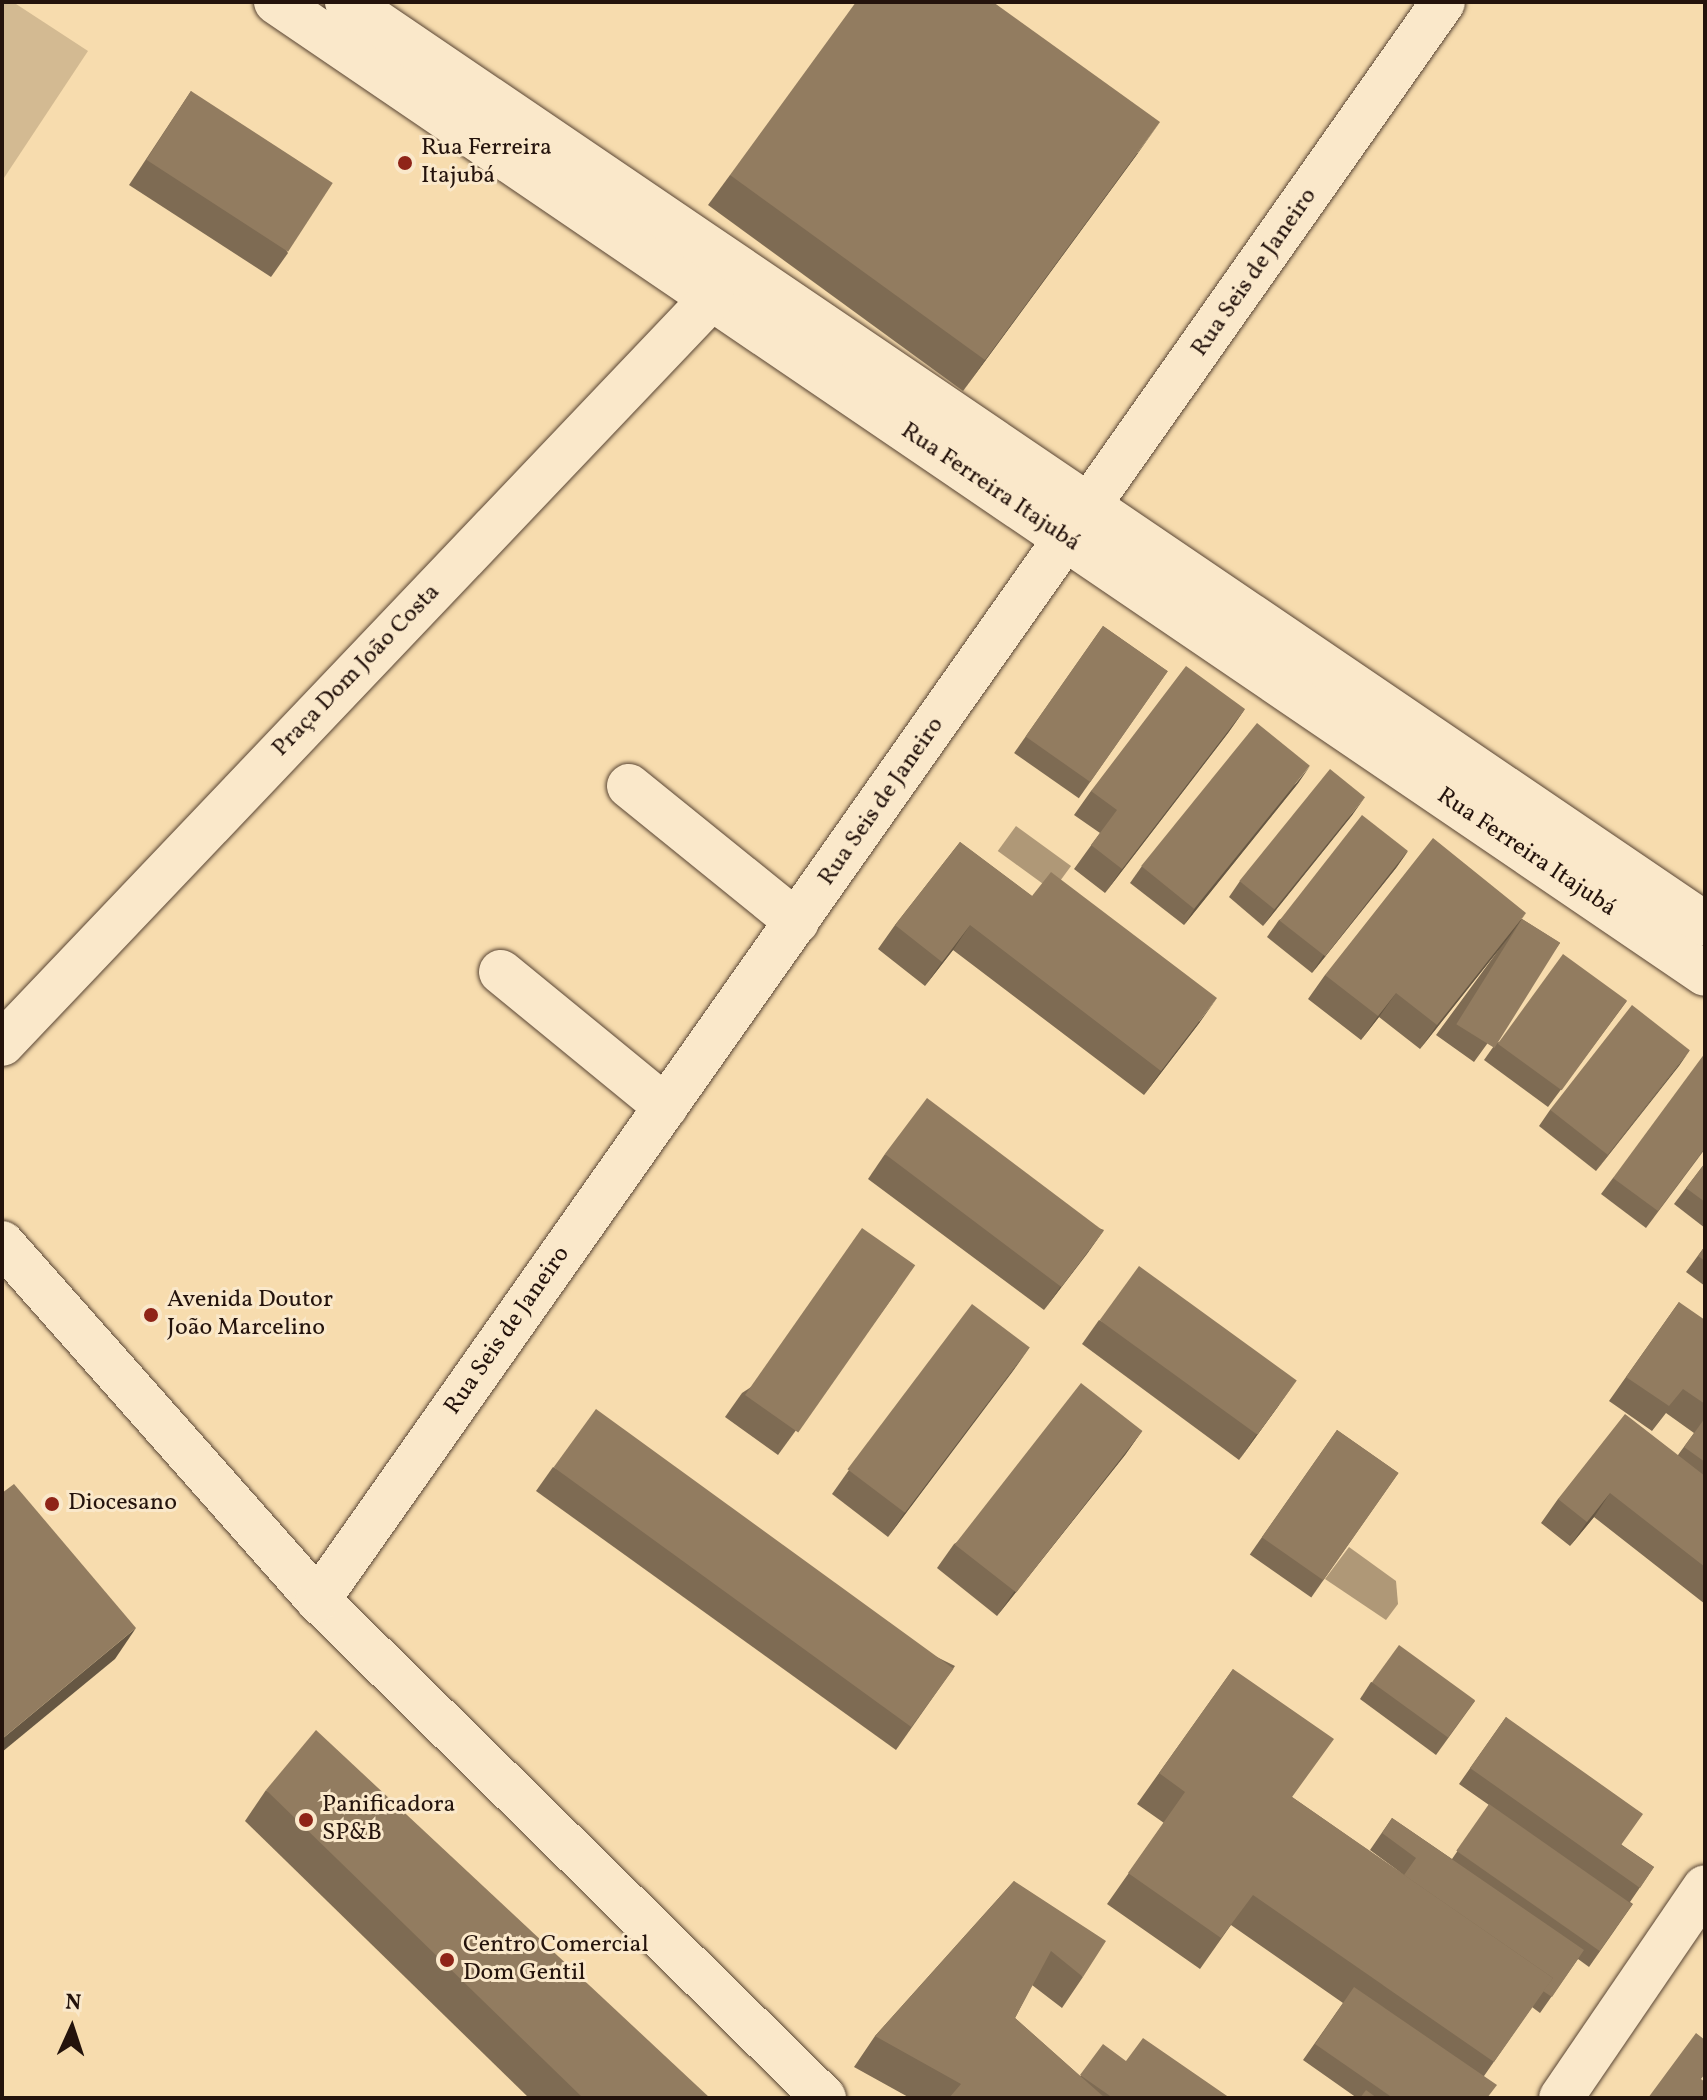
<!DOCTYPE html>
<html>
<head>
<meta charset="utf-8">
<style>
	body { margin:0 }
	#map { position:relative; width:1707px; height:2100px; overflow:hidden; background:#f7dcae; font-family:Vollkorn,serif }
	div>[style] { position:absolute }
	.green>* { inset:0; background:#d3ba92 }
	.water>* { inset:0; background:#af9877; transform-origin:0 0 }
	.roads { filter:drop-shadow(0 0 2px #594534) drop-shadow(0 0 2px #594534) }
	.minor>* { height:44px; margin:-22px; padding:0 22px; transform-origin:22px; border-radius:22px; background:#fae8ca }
	.wall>* { inset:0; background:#7e6b53; transform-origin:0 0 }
	.shaded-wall>* { inset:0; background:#665743 }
	.building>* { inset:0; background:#927c60; transform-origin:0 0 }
	.dots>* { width:22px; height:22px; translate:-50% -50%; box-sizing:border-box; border:4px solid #fae8ca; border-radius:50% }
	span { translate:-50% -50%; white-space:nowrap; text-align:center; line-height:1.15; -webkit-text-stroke:6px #fae8ca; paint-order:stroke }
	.poi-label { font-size:24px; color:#24130c }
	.left { translate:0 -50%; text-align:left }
	.street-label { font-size:24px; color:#24130c }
	.frame { position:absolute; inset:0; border:4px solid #24130c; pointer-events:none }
	.north { position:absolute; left:32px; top:1988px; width:80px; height:80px; -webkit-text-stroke:6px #fae8ca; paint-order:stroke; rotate:3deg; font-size:22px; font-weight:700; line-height:32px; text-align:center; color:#24130c }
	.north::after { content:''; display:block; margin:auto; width:28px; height:36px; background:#24130c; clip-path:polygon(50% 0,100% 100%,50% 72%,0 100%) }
</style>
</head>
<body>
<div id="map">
	<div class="green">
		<div style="clip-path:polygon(2px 2px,13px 2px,88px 51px,2px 181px)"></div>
	</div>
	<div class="water">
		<div style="left:1016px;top:826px;width:68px;height:31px;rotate:36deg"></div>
		<div style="clip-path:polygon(1349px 1547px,1396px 1581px,1398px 1604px,1386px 1620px,1325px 1579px)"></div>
	</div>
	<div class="roads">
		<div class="minor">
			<div style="left:276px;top:2px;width:1728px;rotate:34.22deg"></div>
			<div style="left:347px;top:2px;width:1641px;rotate:34.17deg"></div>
			<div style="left:629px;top:786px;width:216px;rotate:39deg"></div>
			<div style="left:501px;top:972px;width:213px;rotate:39.3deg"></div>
			<div style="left:2px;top:1044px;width:1030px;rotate:-46.42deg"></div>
			<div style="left:2px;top:1243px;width:477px;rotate:48.5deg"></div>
			<div style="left:318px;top:1600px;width:710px;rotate:44.54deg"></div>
			<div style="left:318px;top:1600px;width:1954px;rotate:-54.85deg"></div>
			<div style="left:1561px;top:2098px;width:255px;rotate:-55.7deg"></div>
		</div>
	</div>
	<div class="wall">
		<div style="clip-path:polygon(191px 91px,288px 253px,271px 277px,129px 185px)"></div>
		<div style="clip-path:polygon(1138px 153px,963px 391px,708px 205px,730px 175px)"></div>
		<div style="left:1103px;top:626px;width:79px;height:155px;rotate:35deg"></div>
		<div style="clip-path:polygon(1245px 709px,1228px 733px,1105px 893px,1074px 869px,1100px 833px,1074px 815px,1091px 791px)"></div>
		<div style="clip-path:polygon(1299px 782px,1184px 925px,1130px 883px,1142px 866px)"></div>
		<div style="clip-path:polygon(1353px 814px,1263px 926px,1229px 897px,1240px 881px)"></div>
		<div style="clip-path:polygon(960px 842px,1200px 1022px,1144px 1095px,953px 950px,925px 986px,878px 949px,895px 925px)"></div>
		<div style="clip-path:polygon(1408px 851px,1396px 868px,1312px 973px,1267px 937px,1279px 920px)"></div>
		<div style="clip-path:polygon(1522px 919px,1560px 943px,1474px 1062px,1436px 1035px,1500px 948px,1420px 1049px,1379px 1017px,1361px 1040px,1308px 999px,1325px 975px)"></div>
		<div style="clip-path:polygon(1627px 1001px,1548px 1107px,1484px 1060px,1496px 1043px)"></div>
		<div style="clip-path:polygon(1690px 1050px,1596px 1171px,1539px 1126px,1550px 1110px)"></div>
		<div style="clip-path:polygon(1705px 1149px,1646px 1228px,1601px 1194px,1613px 1178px)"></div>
		<div style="clip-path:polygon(885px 1154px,1104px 1230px,1044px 1310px,868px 1179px)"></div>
		<div style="clip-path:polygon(1705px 1163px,1705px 1228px,1674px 1204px)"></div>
		<div style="clip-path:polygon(1705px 1246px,1705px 1286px,1686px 1272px)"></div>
		<div style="clip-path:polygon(898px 1290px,778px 1455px,725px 1417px,742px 1393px)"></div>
		<div style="clip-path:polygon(1679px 1302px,1703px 1363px,1705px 1364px,1705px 1604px,1594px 1517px,1570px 1546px,1541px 1523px,1558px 1499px,1678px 1455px,1694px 1433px,1666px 1413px,1652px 1431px,1609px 1401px)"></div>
		<div style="clip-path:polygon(1099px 1320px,1279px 1405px,1239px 1460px,1082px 1344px)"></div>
		<div style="clip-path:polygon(1030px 1347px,888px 1537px,832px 1494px,849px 1470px)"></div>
		<div style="left:1337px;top:1430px;width:75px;height:152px;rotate:35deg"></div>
		<div style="clip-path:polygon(1142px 1431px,1125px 1455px,997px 1616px,937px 1568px,954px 1544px)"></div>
		<div style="clip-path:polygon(553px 1467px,955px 1666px,896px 1750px,536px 1491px)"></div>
		<div style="clip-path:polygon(1233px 1669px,1292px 1797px,1404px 1875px,1370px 1850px,1392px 1818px,1452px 1859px,1489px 1805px,1459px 1784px,1506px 1717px,1622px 1845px,1654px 1867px,1630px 1902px,1633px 1904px,1589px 1967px,1578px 1959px,1540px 2013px,1532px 2007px,1484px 2076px,1487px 2098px,1357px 2098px,1303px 2060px,1343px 2003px,1231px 1925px,1200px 1969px,1107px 1904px,1164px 1823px,1137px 1804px)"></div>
		<div style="clip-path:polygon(1371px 1682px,1475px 1701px,1436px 1755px,1360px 1699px)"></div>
		<div style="clip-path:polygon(266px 1790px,710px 2098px,529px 2098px,245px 1821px)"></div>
		<div style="clip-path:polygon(1014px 1881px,1083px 1977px,1062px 2008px,1032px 1985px,1015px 2018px,1080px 2076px,1126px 2061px,1230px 2098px,910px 2098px,854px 2067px,875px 2036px)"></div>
	</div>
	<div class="shaded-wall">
		<div style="clip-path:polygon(1160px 122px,1138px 153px,963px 391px,985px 360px)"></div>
		<div style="clip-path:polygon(1245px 709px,1228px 733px,1105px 893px,1122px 869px)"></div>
		<div style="clip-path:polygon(1310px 766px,1299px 782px,1184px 925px,1195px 908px)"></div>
		<div style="clip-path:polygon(1365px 797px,1353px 814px,1263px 926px,1275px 909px)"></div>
		<div style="clip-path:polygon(1408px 851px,1396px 868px,1312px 973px,1323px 956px)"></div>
		<div style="clip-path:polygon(1526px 913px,1509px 937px,1420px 1049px,1437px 1025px)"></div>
		<div style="clip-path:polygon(970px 925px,953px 950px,925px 986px,942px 962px)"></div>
		<div style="clip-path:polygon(1396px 993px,1379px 1017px,1361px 1040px,1378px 1016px)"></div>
		<div style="clip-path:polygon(1217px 998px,1200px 1022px,1144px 1095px,1161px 1071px)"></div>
		<div style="clip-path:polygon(1690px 1050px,1679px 1066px,1596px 1171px,1608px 1155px)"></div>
		<div style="clip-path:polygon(1104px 1230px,1087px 1254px,1044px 1310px,1061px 1286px)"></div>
		<div style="clip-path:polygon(1030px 1347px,1013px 1371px,888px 1537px,905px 1512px)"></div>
		<div style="clip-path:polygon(1296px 1381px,1279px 1405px,1239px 1460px,1256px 1435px)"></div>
		<div style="clip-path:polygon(1142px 1431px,1125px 1455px,997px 1616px,1014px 1592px)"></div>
		<div style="clip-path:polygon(1610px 1493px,1594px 1517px,1570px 1546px,1587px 1522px)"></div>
		<div style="clip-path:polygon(136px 1628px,115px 1659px,2px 1752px,2px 1739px)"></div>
	</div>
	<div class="building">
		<div style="clip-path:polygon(856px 2px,993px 2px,1160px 122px,985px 360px,730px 175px)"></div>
		<div style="left:191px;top:91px;width:169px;height:82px;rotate:33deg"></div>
		<div style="left:1103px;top:626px;width:79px;height:135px;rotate:35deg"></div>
		<div style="clip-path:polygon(1186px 666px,1245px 709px,1122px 869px,1091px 845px,1117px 810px,1091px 791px)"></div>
		<div style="left:1257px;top:723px;width:68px;height:184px;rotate:39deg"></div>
		<div style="left:1330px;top:769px;width:45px;height:144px;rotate:39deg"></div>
		<div style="left:1362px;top:815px;width:58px;height:134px;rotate:38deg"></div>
		<div style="clip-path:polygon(1433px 838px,1526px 913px,1437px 1025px,1396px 993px,1378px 1016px,1325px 975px)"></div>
		<div style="clip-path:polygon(960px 842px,1032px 896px,1051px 872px,1217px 998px,1161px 1071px,970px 925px,942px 962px,895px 925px)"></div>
		<div style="left:1522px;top:919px;width:45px;height:124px;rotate:32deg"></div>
		<div style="left:1563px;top:954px;width:79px;height:111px;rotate:36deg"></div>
		<div style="left:1632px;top:1005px;width:73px;height:133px;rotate:38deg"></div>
		<div style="clip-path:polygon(1705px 1053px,1705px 1148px,1658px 1211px,1613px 1178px)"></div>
		<div style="left:927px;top:1098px;width:221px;height:70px;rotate:37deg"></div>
		<div style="clip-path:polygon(1705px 1163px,1705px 1202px,1686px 1188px)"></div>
		<div style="left:862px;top:1228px;width:65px;height:204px;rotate:35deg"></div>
		<div style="clip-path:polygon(1705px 1246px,1705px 1261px,1698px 1256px)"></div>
		<div style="left:1139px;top:1266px;width:195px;height:67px;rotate:36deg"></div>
		<div style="clip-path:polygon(1679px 1302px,1705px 1320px,1705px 1360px,1703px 1363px,1705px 1364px,1705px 1404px,1683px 1389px,1669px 1406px,1626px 1377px)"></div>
		<div style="left:972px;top:1304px;width:72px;height:207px;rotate:37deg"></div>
		<div style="left:1081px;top:1383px;width:78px;height:205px;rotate:38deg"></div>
		<div style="left:596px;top:1409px;width:442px;height:72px;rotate:36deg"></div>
		<div style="clip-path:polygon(1625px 1414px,1705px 1476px,1705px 1567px,1610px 1493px,1587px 1522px,1558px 1499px)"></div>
		<div style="clip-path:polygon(1705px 1418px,1705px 1462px,1684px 1447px)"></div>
		<div style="left:1337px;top:1430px;width:75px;height:131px;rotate:35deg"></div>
		<div style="clip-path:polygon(14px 1484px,136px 1628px,2px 1739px,2px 1493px)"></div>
		<div style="left:1399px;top:1645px;width:94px;height:46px;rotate:36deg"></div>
		<div style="clip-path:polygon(1233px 1669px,1334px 1739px,1292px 1797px,1553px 1978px,1494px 2062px,1253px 1895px,1221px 1938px,1128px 1873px,1185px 1792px,1159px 1773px)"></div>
		<div style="clip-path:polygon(1506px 1717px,1643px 1814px,1621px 1845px,1654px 1867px,1640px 1888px,1470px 1768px)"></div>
		<div style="clip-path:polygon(316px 1730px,710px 2098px,583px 2098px,266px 1790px)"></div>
		<div style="left:1489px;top:1804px;width:175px;height:57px;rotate:35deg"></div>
		<div style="clip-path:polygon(1392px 1818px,1584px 1950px,1552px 1997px,1543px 1991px,1553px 1978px,1404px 1875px,1416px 1858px,1382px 1833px)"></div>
		<div style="clip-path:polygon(1014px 1881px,1106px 1941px,1083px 1977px,1051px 1951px,1015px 2018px,1105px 2098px,949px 2098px,961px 2084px,875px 2036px)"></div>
		<div style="clip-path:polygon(1354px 1987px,1497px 2085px,1487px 2098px,1393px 2098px,1315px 2044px)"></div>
		<div style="clip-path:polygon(1696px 2033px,1705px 2040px,1705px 2074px,1701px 2079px,1705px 2082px,1705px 2098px,1648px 2098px)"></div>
		<div style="clip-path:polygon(1143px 2038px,1230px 2098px,1113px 2098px,1080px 2075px,1103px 2044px,1126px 2061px)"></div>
		<div style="clip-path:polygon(1366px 2090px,1377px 2098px,1360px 2098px)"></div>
	</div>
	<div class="dots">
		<div style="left:405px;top:163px;background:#8f2418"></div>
		<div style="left:151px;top:1315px;background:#8f2418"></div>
		<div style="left:52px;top:1504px;background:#8f2418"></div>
		<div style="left:306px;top:1820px;background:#8f2418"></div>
		<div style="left:447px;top:1960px;background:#8f2418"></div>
	</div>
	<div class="poi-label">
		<span class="left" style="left:421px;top:163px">Rua Ferreira<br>Itajubá</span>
		<span class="left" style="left:167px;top:1315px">Avenida Doutor<br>João Marcelino</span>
		<span class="left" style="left:68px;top:1504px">Diocesano</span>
		<span class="left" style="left:322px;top:1820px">Panificadora<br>SP&amp;B</span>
		<span class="left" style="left:463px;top:1960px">Centro Comercial<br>Dom Gentil</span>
	</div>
	<div class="street-label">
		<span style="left:1255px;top:273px;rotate:-55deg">Rua Seis de Janeiro</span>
		<span style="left:990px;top:488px;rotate:34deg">Rua Ferreira Itajubá</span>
		<span style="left:357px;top:671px;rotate:-46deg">Praça Dom João Costa</span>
		<span style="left:882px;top:802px;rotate:-55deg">Rua Seis de Janeiro</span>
		<span style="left:1526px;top:853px;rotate:34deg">Rua Ferreira Itajubá</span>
		<span style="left:508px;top:1331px;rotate:-55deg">Rua Seis de Janeiro</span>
	</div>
	<div class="frame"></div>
	<div class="north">N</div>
</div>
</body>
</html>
